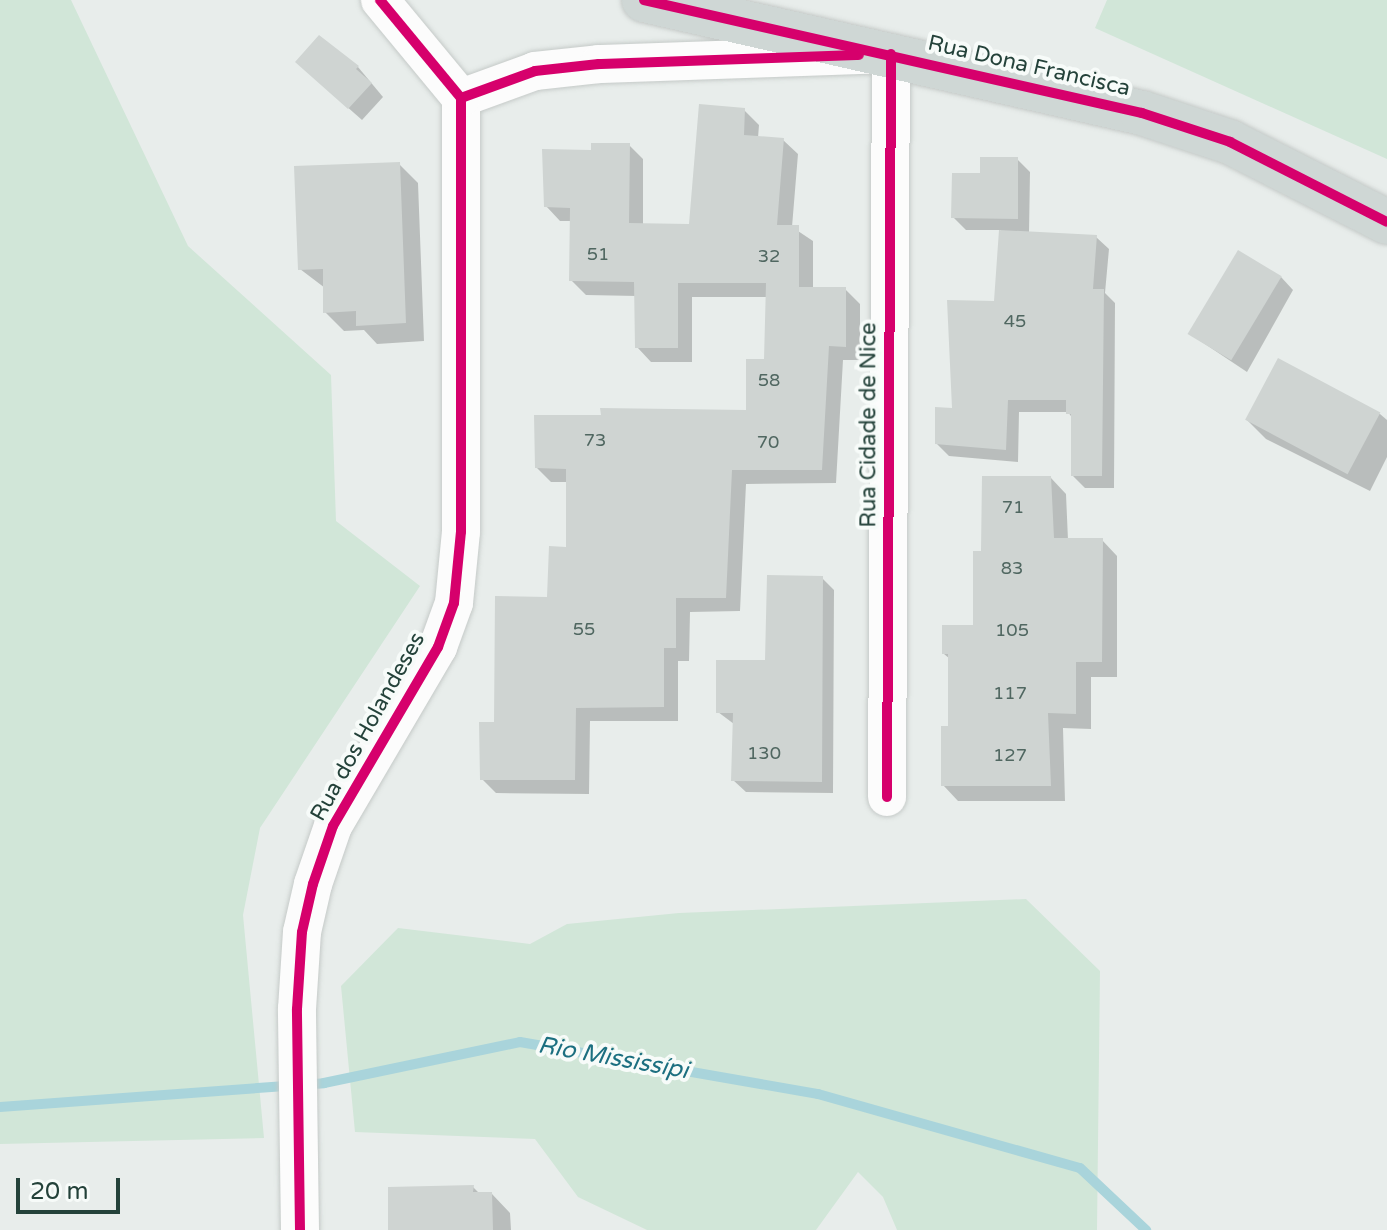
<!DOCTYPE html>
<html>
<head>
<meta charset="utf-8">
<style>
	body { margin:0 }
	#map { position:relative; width:1387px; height:1230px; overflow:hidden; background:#e8edeb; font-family:"Varela Round",sans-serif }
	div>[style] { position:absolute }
	.green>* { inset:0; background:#d1e6d8 }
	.shadow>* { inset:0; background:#0003 }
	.stream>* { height:10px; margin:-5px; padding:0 5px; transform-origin:5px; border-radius:5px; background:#a9d4db }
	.building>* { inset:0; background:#cfd4d2; transform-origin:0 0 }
	.roads { filter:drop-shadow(0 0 2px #c5cac8) drop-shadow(0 0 2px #c5cac8) }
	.minor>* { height:38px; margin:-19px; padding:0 19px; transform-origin:19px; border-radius:19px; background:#fcfcfc }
	.major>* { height:44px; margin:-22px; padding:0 22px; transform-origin:22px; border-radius:22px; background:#cfd7d5 }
	.cycleway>* { height:10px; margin:-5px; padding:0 5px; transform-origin:5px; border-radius:5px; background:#d6006c }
	span { translate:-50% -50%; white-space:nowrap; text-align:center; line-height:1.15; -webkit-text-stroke:8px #f7fbf9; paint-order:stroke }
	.number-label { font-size:18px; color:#506761 }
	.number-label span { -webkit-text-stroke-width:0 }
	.street-label { font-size:22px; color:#24423a }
	.water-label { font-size:24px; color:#1c6f80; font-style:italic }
	.scale { position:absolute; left:16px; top:1178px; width:104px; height:36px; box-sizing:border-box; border:4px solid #24423a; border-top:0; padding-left:10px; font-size:24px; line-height:28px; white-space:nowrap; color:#24423a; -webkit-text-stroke:6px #f7fbf9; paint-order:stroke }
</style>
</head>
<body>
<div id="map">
	<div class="green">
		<div style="clip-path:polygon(0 0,71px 0,188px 246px,331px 375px,336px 521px,420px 586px,260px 828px,243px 915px,264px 1138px,0 1144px)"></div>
		<div style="clip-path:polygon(1107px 0,1387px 0,1387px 159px,1095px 28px)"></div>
		<div style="clip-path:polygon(1026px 899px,1100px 971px,1097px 1230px,897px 1230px,883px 1197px,858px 1172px,816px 1230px,647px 1230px,578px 1197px,535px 1139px,355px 1132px,341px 986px,398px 928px,530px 944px,567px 924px,679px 913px)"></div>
	</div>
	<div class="shadow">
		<div style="clip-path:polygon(320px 38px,358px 67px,383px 97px,362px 120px,310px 74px)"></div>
		<div style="clip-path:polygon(744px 110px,759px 125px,758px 138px,783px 140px,798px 154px,792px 227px,813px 241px,813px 289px,845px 289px,860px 304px,860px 360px,843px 360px,836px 483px,746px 484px,740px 611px,690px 612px,689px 661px,678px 661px,678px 721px,590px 721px,589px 794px,496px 793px,482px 779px,496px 724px,569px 549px,568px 482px,551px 482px,537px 468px,748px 412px,766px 361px,768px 297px,692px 297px,692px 362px,651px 362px,637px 347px,637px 296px,586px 295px,571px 280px,572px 221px,560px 221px,546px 206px,593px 152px,629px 145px,643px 159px,643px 225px,691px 226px)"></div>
		<div style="clip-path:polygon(1017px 159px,1030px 172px,1029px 233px,1096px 237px,1109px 249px,1105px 293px,1115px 303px,1114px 488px,1085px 488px,1073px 476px,1073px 419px,1068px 412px,1019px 412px,1018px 462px,949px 456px,937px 444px,996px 303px,1001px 230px,966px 230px,953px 217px,982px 175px)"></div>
		<div style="clip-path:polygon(399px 164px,418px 183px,424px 341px,377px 344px,364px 330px,344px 331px,325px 312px,325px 288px,300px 269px)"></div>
		<div style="clip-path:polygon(1281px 277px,1293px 290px,1247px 372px,1190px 334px)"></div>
		<div style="clip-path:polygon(1380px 414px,1387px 420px,1387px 457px,1370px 491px,1266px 439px,1247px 420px)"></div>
		<div style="clip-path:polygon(1051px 478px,1066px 494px,1068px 540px,1102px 540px,1117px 556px,1117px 677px,1091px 677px,1091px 729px,1063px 728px,1065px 801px,958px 801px,943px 785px,950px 728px,950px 659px,944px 654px,975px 627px,983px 553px)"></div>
		<div style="clip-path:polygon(822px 578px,834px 590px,833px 793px,746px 792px,733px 780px,734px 724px,718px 712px,767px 662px)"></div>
		<div style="clip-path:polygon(473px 1187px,480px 1194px,492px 1194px,510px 1213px,511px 1230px,390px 1230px)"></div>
	</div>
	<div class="stream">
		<div style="left:0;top:1107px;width:325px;rotate:-4.2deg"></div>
		<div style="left:324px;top:1083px;width:200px;rotate:-11.8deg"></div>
		<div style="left:520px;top:1042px;width:303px;rotate:9.9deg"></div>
		<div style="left:818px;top:1094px;width:272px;rotate:15.8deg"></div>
		<div style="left:1080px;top:1168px;width:91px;rotate:43.2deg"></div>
	</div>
	<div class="building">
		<div style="clip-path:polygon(319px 35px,359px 66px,356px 69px,372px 83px,348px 109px,295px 62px)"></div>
		<div style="clip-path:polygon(699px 104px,745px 108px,744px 135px,784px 138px,777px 225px,799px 225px,799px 287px,846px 287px,846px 347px,829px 346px,822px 470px,732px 470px,726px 598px,676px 598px,676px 648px,664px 648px,664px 707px,576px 708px,575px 780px,480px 780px,479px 722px,494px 722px,495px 596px,547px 597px,549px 546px,566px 547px,566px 469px,535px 468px,534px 415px,601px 415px,600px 408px,746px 410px,746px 359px,764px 359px,766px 283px,678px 283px,678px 348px,635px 348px,634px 282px,569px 281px,570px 208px,544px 207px,542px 149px,591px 150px,591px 143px,630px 143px,629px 223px,689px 224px)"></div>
		<div style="clip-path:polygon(980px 157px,1018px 157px,1018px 219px,951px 218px,952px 173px,980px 173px)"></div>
		<div style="clip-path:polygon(400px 162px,406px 323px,356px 326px,356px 311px,323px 313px,323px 269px,298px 270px,294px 166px)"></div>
		<div style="clip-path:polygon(999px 230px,1097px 235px,1093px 289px,1104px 289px,1102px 476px,1071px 476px,1071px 414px,1066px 414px,1066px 400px,1008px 400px,1006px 450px,935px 444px,935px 407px,952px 408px,947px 300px,994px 301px)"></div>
		<div style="left:1238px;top:250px;width:51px;height:98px;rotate:31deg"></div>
		<div style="left:1278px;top:358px;width:116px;height:70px;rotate:28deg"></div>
		<div style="clip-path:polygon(982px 476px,1051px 476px,1054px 538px,1103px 538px,1102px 662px,1076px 662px,1076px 714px,1048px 713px,1051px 786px,941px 786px,941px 726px,948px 726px,948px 654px,942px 654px,942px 625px,973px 625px,973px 551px,981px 551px)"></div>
		<div style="clip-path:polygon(767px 575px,823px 576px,822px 782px,731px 781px,733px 713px,716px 713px,716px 660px,765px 660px)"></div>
		<div style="clip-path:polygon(474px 1185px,473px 1192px,492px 1192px,493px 1230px,388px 1230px,388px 1187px)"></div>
	</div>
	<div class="roads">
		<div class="minor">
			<div style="left:461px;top:98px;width:79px;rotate:-20deg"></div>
			<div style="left:535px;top:71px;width:64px;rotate:-6.2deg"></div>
			<div style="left:599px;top:64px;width:292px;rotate:-2deg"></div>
			<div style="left:891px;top:54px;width:743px;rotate:90.31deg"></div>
			<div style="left:300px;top:1230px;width:221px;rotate:-90.8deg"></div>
			<div style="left:297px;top:1009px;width:77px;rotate:-86.3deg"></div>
			<div style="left:302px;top:932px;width:49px;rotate:-77.1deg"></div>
			<div style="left:313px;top:884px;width:61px;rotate:-71deg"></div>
			<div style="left:333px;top:826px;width:208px;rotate:-59.6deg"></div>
			<div style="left:438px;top:647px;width:47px;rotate:-70deg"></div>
			<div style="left:454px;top:603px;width:71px;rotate:-84.4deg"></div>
			<div style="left:461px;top:532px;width:434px;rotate:-90deg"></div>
			<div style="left:461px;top:98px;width:127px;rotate:-129.6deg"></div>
		</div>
		<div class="major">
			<div style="left:644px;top:0;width:511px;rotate:12.78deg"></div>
			<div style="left:1142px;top:113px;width:93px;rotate:18.2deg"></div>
			<div style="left:1230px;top:142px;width:176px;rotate:27deg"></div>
		</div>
	</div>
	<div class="cycleway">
		<div style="left:644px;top:0;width:511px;rotate:12.78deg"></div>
		<div style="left:1142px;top:113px;width:93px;rotate:18.2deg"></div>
		<div style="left:1230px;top:142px;width:176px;rotate:27deg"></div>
		<div style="left:461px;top:98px;width:79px;rotate:-20deg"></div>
		<div style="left:535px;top:71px;width:64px;rotate:-6.2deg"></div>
		<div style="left:599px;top:64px;width:260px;rotate:-2deg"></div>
		<div style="left:887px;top:797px;width:743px;rotate:-89.69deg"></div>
		<div style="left:300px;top:1230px;width:221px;rotate:-90.8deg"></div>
		<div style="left:297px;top:1009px;width:77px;rotate:-86.3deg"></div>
		<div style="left:302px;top:932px;width:49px;rotate:-77.1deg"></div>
		<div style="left:313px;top:884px;width:61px;rotate:-71deg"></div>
		<div style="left:333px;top:826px;width:208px;rotate:-59.6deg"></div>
		<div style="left:438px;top:647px;width:47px;rotate:-70deg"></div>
		<div style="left:454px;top:603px;width:71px;rotate:-84.4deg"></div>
		<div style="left:461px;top:532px;width:434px;rotate:-90deg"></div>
		<div style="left:461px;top:98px;width:127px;rotate:-129.6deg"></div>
	</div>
	<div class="number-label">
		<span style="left:598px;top:254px">51</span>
		<span style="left:769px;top:256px">32</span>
		<span style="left:1015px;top:321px">45</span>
		<span style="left:769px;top:380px">58</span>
		<span style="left:595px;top:440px">73</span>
		<span style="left:768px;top:442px">70</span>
		<span style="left:1013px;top:507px">71</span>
		<span style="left:1012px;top:568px">83</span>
		<span style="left:584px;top:629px">55</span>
		<span style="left:1012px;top:630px">105</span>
		<span style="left:1010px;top:693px">117</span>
		<span style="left:764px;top:753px">130</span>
		<span style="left:1010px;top:755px">127</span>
	</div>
	<div class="street-label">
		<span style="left:1029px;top:66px;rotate:13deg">Rua Dona Francisca</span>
		<span style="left:869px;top:425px;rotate:-90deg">Rua Cidade de Nice</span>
		<span style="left:368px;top:727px;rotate:-61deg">Rua dos Holandeses</span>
	</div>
	<div class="water-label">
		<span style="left:613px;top:1058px;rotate:10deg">Rio Mississípi</span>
	</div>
	<div class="scale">20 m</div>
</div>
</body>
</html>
